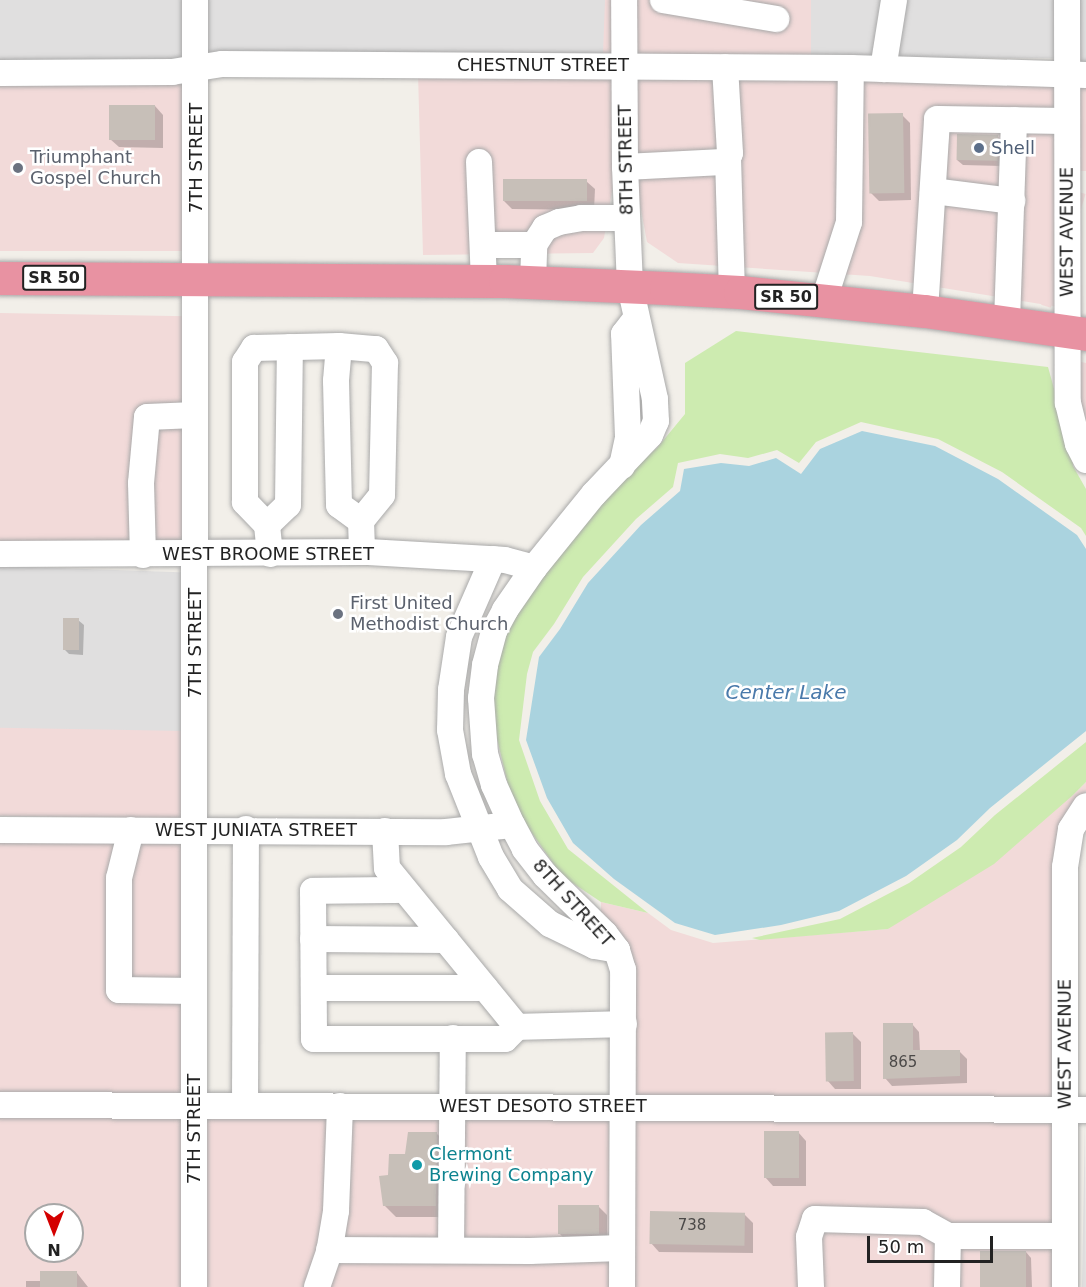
<!DOCTYPE html>
<html>
<head>
<meta charset="utf-8">
<style>
	body { margin:0 }
	#map { position:relative; width:1086px; height:1287px; overflow:hidden; background:#f2efe9; font-family:"DejaVu Sans",sans-serif }
	div>[style] { position:absolute }
	.residential>* { inset:0; background:#e0dfdf; transform-origin:0 0 }
	.commercial>* { inset:0; background:#f2dad9; transform-origin:0 0 }
	.grass>* { inset:0; background:#cdebb0 }
	.water>* { inset:0; background:#aad3df }
	.shadow>* { inset:0; background:#0003 }
	.building>* { inset:0; background:#c7bfb8; transform-origin:0 0 }
	.roads { filter:drop-shadow(0 0 2px #a9a9a9) drop-shadow(0 0 2px #a9a9a9) }
	.minor>* { height:26px; margin:-13px; padding:0 13px; transform-origin:13px; border-radius:13px; background:#fff }
	.highway>* { height:33px; margin:-16.5px; padding:0 16.5px; transform-origin:16.5px; border-radius:16.5px; background:#e892a2 }
	.dots>* { width:16px; height:16px; translate:-50% -50%; box-sizing:border-box; border:3px solid #fff; border-radius:50% }
	span { translate:-50% -50%; white-space:nowrap; text-align:center; line-height:1.15; -webkit-text-stroke:5px #fff; paint-order:stroke }
	.number-label { font-size:15px; color:#4b4948 }
	.number-label span { -webkit-text-stroke-width:0 }
	.shield-label span { padding:2px 4px; background:#fff; border:2px solid; border-radius:4px; -webkit-text-stroke-width:0 }
	.shield-label { font-size:16px; color:#222; font-weight:700 }
	.street-label { font-size:18px; color:#222 }
	.service-label { font-size:18px; color:#4e5e75 }
	.left { translate:0 -50%; text-align:left }
	.worship-label { font-size:18px; color:#5b616d }
	.culture-label { font-size:18px; color:#0d838f }
	.water-label { font-size:20px; color:#4a7aab; font-style:italic }
	.north { position:absolute; left:24px; top:1203px; width:60px; height:60px; box-sizing:border-box; background:#fff; border:2px solid #a7a7a7; border-radius:50%; rotate:180deg; font-size:16px; font-weight:700; line-height:24px; text-align:center; color:#222 }
	.north::after { content:''; display:block; margin:auto; width:21px; height:27px; background:#d40000; clip-path:polygon(50% 0,100% 100%,50% 72%,0 100%) }
	.scale { position:absolute; left:867px; top:1236px; width:126px; height:27px; box-sizing:border-box; border:3px solid #222; border-top:0; padding-left:8px; font-size:18px; line-height:21px; white-space:nowrap; color:#222; -webkit-text-stroke:4px #fff; paint-order:stroke }
</style>
</head>
<body>
<div id="map">
	<div class="residential">
		<div style="left:0;top:0;width:186px;height:64px"></div>
		<div style="left:204px;top:0;width:401px;height:57px"></div>
		<div style="left:811px;top:0;width:247px;height:58px"></div>
		<div style="left:1075px;top:0;width:11px;height:65px"></div>
		<div style="left:0;top:566px;width:187px;height:166px;rotate:2deg"></div>
		<div style="clip-path:polygon(1085px 1120px,1086px 1287px,1082px 1287px)"></div>
	</div>
	<div class="commercial">
		<div style="clip-path:polygon(605px 0,616px 0,616px 56px,603px 55px)"></div>
		<div style="left:633px;top:0;width:178px;height:56px"></div>
		<div style="clip-path:polygon(418px 73px,616px 75px,616px 168px,604px 238px,593px 253px,423px 255px)"></div>
		<div style="clip-path:polygon(633px 75px,1058px 84px,1059px 307px,870px 276px,678px 263px,647px 242px,633px 167px)"></div>
		<div style="left:0;top:84px;width:187px;height:167px"></div>
		<div style="left:1075px;top:85px;width:11px;height:86px"></div>
		<div style="left:1076px;top:191px;width:10px;height:119px;rotate:17deg"></div>
		<div style="left:0;top:313px;width:187px;height:231px;rotate:1deg"></div>
		<div style="clip-path:polygon(1077px 361px,1086px 363px,1086px 441px,1079px 418px)"></div>
		<div style="left:185px;top:731px;width:88px;height:185px;rotate:91deg"></div>
		<div style="clip-path:polygon(1086px 782px,1086px 791px,1079px 800px,1057px 1100px,631px 1097px,633px 1002px,601px 915px,601px 902px,648px 913px,671px 930px,713px 943px,888px 929px,1072px 796px)"></div>
		<div style="left:184px;top:839px;width:257px;height:184px;rotate:90deg"></div>
		<div style="clip-path:polygon(evenodd,0 1114px,183px 1116px,184px 1287px,0 1287px,0 1114px,36px 1215px,72px 1215px,72px 1251px,36px 1251px,36px 1215px)"></div>
		<div style="left:200px;top:1116px;width:413px;height:171px"></div>
		<div style="left:630px;top:1116px;width:427px;height:171px;rotate:1deg"></div>
	</div>
	<div class="grass">
		<div style="clip-path:polygon(736px 331px,1048px 367px,1072px 453px,1073px 466px,1086px 489px,1086px 536px,1081px 528px,1002px 472px,938px 439px,861px 422px,816px 442px,799px 463px,777px 450px,748px 458px,720px 454px,678px 463px,673px 487px,636px 519px,583px 577px,554px 624px,533px 652px,527px 674px,519px 740px,540px 801px,568px 849px,648px 913px,601px 902px,562px 876px,513px 806px,490px 709px,502px 635px,538px 579px,624px 477px,628px 477px,629px 471px,657px 448px,685px 414px,685px 363px)"></div>
		<div style="clip-path:polygon(1086px 742px,1086px 782px,1072px 796px,994px 864px,888px 929px,760px 940px,752px 938px,840px 919px,909px 883px,961px 847px,995px 815px)"></div>
	</div>
	<div class="water">
		<div style="clip-path:polygon(862px 431px,935px 446px,998px 479px,1077px 535px,1086px 549px,1086px 731px,990px 808px,957px 840px,906px 876px,839px 911px,781px 925px,715px 935px,675px 923px,614px 879px,573px 843px,547px 798px,526px 740px,539px 657px,560px 629px,588px 583px,641px 525px,680px 491px,684px 469px,721px 463px,749px 466px,776px 458px,801px 474px,820px 449px)"></div>
	</div>
	<div class="shadow">
		<div style="clip-path:polygon(155px 106px,163px 115px,163px 148px,119px 147px,110px 139px)"></div>
		<div style="clip-path:polygon(902px 115px,910px 123px,911px 200px,879px 201px,870px 192px)"></div>
		<div style="clip-path:polygon(998px 137px,1003px 142px,1002px 166px,963px 165px,957px 160px)"></div>
		<div style="clip-path:polygon(586px 181px,595px 189px,594px 210px,512px 209px,504px 201px)"></div>
		<div style="clip-path:polygon(78px 620px,84px 625px,83px 655px,69px 654px,64px 649px)"></div>
		<div style="clip-path:polygon(912px 1024px,919px 1032px,920px 1051px,959px 1051px,967px 1059px,967px 1083px,892px 1086px,885px 1078px)"></div>
		<div style="clip-path:polygon(853px 1034px,861px 1042px,861px 1089px,835px 1089px,827px 1080px)"></div>
		<div style="clip-path:polygon(798px 1132px,806px 1141px,806px 1186px,773px 1186px,765px 1177px)"></div>
		<div style="clip-path:polygon(436px 1133px,448px 1144px,447px 1217px,396px 1217px,385px 1206px,390px 1177px,407px 1155px)"></div>
		<div style="clip-path:polygon(599px 1207px,607px 1215px,607px 1242px,568px 1243px,560px 1234px)"></div>
		<div style="clip-path:polygon(744px 1214px,753px 1223px,753px 1253px,659px 1252px,651px 1243px)"></div>
		<div style="clip-path:polygon(1026px 1252px,1031px 1258px,1032px 1287px,1000px 1287px)"></div>
		<div style="clip-path:polygon(77px 1273px,88px 1287px,26px 1287px,26px 1281px,42px 1281px)"></div>
	</div>
	<div class="building">
		<div style="left:109px;top:105px;width:46px;height:35px"></div>
		<div style="left:903px;top:113px;width:80px;height:35px;rotate:89deg"></div>
		<div style="left:957px;top:134px;width:41px;height:26px;rotate:1deg"></div>
		<div style="left:503px;top:179px;width:84px;height:22px"></div>
		<div style="left:63px;top:618px;width:16px;height:32px"></div>
		<div style="clip-path:polygon(883px 1023px,913px 1023px,913px 1050px,960px 1050px,960px 1076px,883px 1079px)"></div>
		<div style="left:853px;top:1032px;width:49px;height:28px;rotate:89deg"></div>
		<div style="left:764px;top:1131px;width:35px;height:47px"></div>
		<div style="clip-path:polygon(408px 1132px,437px 1132px,436px 1206px,383px 1206px,379px 1176px,388px 1175px,389px 1154px,405px 1154px)"></div>
		<div style="left:599px;top:1205px;width:29px;height:41px;rotate:90deg"></div>
		<div style="left:650px;top:1211px;width:95px;height:33px;rotate:1deg"></div>
		<div style="left:980px;top:1251px;width:46px;height:36px"></div>
		<div style="left:40px;top:1271px;width:37px;height:16px"></div>
	</div>
	<div class="roads">
		<div class="minor">
			<div style="left:663px;top:0;width:115px;rotate:9.5deg"></div>
			<div style="left:1067px;top:0;width:403px;rotate:89.9deg"></div>
			<div style="left:1068px;top:403px;width:42px;rotate:76.3deg"></div>
			<div style="left:1078px;top:444px;width:18px;rotate:63deg"></div>
			<div style="left:883px;top:69px;width:70px;rotate:-80.9deg"></div>
			<div style="left:0;top:73px;width:172px;rotate:-0.3deg"></div>
			<div style="left:172px;top:72px;width:51px;rotate:-9.1deg"></div>
			<div style="left:222px;top:64px;width:629px;rotate:0.36deg"></div>
			<div style="left:851px;top:68px;width:235px;rotate:1.7deg"></div>
			<div style="left:728px;top:158px;width:134px;rotate:88.3deg"></div>
			<div style="left:479px;top:162px;width:119px;rotate:87.6deg"></div>
			<div style="left:625px;top:167px;width:98px;rotate:-2.9deg"></div>
			<div style="left:723px;top:162px;width:6px;rotate:-39deg"></div>
			<div style="left:728px;top:158px;width:5px;rotate:-68deg"></div>
			<div style="left:730px;top:153px;width:86px;rotate:-93.3deg"></div>
			<div style="left:933px;top:191px;width:80px;rotate:7.2deg"></div>
			<div style="left:483px;top:245px;width:51px"></div>
			<div style="left:533px;top:282px;width:37px;rotate:-88deg"></div>
			<div style="left:534px;top:245px;width:20px;rotate:-57deg"></div>
			<div style="left:545px;top:228px;width:15px;rotate:-23deg"></div>
			<div style="left:559px;top:222px;width:22px;rotate:-10deg"></div>
			<div style="left:581px;top:218px;width:46px"></div>
			<div style="left:824px;top:300px;width:82px;rotate:-72.2deg"></div>
			<div style="left:849px;top:222px;width:154px;rotate:-89.3deg"></div>
			<div style="left:925px;top:311px;width:192px;rotate:-86.4deg"></div>
			<div style="left:937px;top:119px;width:130px;rotate:0.9deg"></div>
			<div style="left:1007px;top:322px;width:202px;rotate:-88deg"></div>
			<div style="left:339px;top:346px;width:35px;rotate:95deg"></div>
			<div style="left:336px;top:381px;width:124px;rotate:88.6deg"></div>
			<div style="left:339px;top:505px;width:27px;rotate:36deg"></div>
			<div style="left:622px;top:466px;width:30px;rotate:-78deg"></div>
			<div style="left:628px;top:437px;width:103px;rotate:-92.2deg"></div>
			<div style="left:624px;top:334px;width:18px;rotate:-52deg"></div>
			<div style="left:267px;top:525px;width:29px;rotate:-44deg"></div>
			<div style="left:288px;top:505px;width:158px;rotate:-89.3deg"></div>
			<div style="left:0;top:554px;width:368px;rotate:-0.3deg"></div>
			<div style="left:368px;top:552px;width:137px;rotate:3.3deg"></div>
			<div style="left:505px;top:560px;width:30px;rotate:15deg"></div>
			<div style="left:270px;top:554px;width:29px;rotate:-96deg"></div>
			<div style="left:267px;top:525px;width:32px;rotate:-134deg"></div>
			<div style="left:245px;top:502px;width:140px;rotate:-90deg"></div>
			<div style="left:245px;top:362px;width:17px;rotate:-57deg"></div>
			<div style="left:254px;top:348px;width:85px;rotate:-1.3deg"></div>
			<div style="left:339px;top:346px;width:37px;rotate:5deg"></div>
			<div style="left:376px;top:349px;width:17px;rotate:57deg"></div>
			<div style="left:385px;top:363px;width:132px;rotate:91.3deg"></div>
			<div style="left:382px;top:495px;width:33px;rotate:129deg"></div>
			<div style="left:361px;top:521px;width:31px;rotate:88deg"></div>
			<div style="left:143px;top:555px;width:72px;rotate:-91.6deg"></div>
			<div style="left:141px;top:483px;width:66px;rotate:-84.8deg"></div>
			<div style="left:147px;top:417px;width:48px;rotate:-2.4deg"></div>
			<div style="left:493px;top:559px;width:85px;rotate:113.6deg"></div>
			<div style="left:459px;top:637px;width:54px;rotate:98.6deg"></div>
			<div style="left:451px;top:690px;width:40px;rotate:91.4deg"></div>
			<div style="left:450px;top:730px;width:45px;rotate:79.7deg"></div>
			<div style="left:458px;top:774px;width:89px;rotate:68.3deg"></div>
			<div style="left:491px;top:857px;width:37px;rotate:59deg"></div>
			<div style="left:510px;top:889px;width:53px;rotate:41.2deg"></div>
			<div style="left:550px;top:924px;width:50px;rotate:26.1deg"></div>
			<div style="left:595px;top:946px;width:22px;rotate:10deg"></div>
			<div style="left:0;top:830px;width:446px;rotate:0.3deg"></div>
			<div style="left:446px;top:832px;width:66px;rotate:-6.1deg"></div>
			<div style="left:131px;top:830px;width:49px;rotate:104deg"></div>
			<div style="left:119px;top:878px;width:112px;rotate:90deg"></div>
			<div style="left:119px;top:990px;width:75px;rotate:0.8deg"></div>
			<div style="left:385px;top:831px;width:37px;rotate:87deg"></div>
			<div style="left:387px;top:868px;width:205px;rotate:50.7deg"></div>
			<div style="left:517px;top:1027px;width:107px;rotate:-1.6deg"></div>
			<div style="left:403px;top:890px;width:90px;rotate:179.4deg"></div>
			<div style="left:313px;top:891px;width:148px;rotate:89.6deg"></div>
			<div style="left:314px;top:1039px;width:191px"></div>
			<div style="left:505px;top:1039px;width:17px;rotate:-45deg"></div>
			<div style="left:313px;top:939px;width:133px;rotate:0.4deg"></div>
			<div style="left:314px;top:988px;width:171px"></div>
			<div style="left:0;top:1105px;width:1086px;rotate:0.26deg"></div>
			<div style="left:245px;top:1106px;width:277px;rotate:-89.8deg"></div>
			<div style="left:329px;top:1250px;width:201px;rotate:0.3deg"></div>
			<div style="left:530px;top:1251px;width:92px;rotate:-1.9deg"></div>
			<div style="left:451px;top:1250px;width:212px;rotate:-89.5deg"></div>
			<div style="left:194px;top:1287px;width:1287px;rotate:-89.96deg"></div>
			<div style="left:317px;top:1287px;width:36px;rotate:-71deg"></div>
			<div style="left:329px;top:1253px;width:43px;rotate:-80.5deg"></div>
			<div style="left:336px;top:1211px;width:105px;rotate:-87.8deg"></div>
			<div style="left:622px;top:1287px;width:317px;rotate:-89.8deg"></div>
			<div style="left:623px;top:970px;width:21px;rotate:-107deg"></div>
			<div style="left:617px;top:950px;width:20px;rotate:-127deg"></div>
			<div style="left:605px;top:934px;width:84px;rotate:-135.5deg"></div>
			<div style="left:545px;top:875px;width:33px;rotate:-128deg"></div>
			<div style="left:525px;top:849px;width:27px;rotate:-118deg"></div>
			<div style="left:512px;top:825px;width:44px;rotate:-114.2deg"></div>
			<div style="left:494px;top:785px;width:32px;rotate:-106deg"></div>
			<div style="left:485px;top:754px;width:56px;rotate:-94.1deg"></div>
			<div style="left:481px;top:698px;width:33px;rotate:-83deg"></div>
			<div style="left:485px;top:665px;width:35px;rotate:-75deg"></div>
			<div style="left:494px;top:631px;width:24px;rotate:-62deg"></div>
			<div style="left:505px;top:610px;width:51px;rotate:-55.4deg"></div>
			<div style="left:534px;top:568px;width:95px;rotate:-51deg"></div>
			<div style="left:594px;top:494px;width:81px;rotate:-46.5deg"></div>
			<div style="left:650px;top:435px;width:15px;rotate:-67deg"></div>
			<div style="left:656px;top:421px;width:22px;rotate:-93deg"></div>
			<div style="left:655px;top:399px;width:116px;rotate:-102.5deg"></div>
			<div style="left:630px;top:286px;width:119px;rotate:-92.4deg"></div>
			<div style="left:625px;top:167px;width:167px;rotate:-90.3deg"></div>
			<div style="left:811px;top:1287px;width:50px;rotate:-92.3deg"></div>
			<div style="left:809px;top:1237px;width:19px;rotate:-72deg"></div>
			<div style="left:815px;top:1219px;width:108px;rotate:1.6deg"></div>
			<div style="left:923px;top:1222px;width:29px;rotate:29deg"></div>
			<div style="left:947px;top:1287px;width:51px;rotate:-88.9deg"></div>
			<div style="left:948px;top:1236px;width:117px"></div>
			<div style="left:1065px;top:1287px;width:420px;rotate:-90deg"></div>
			<div style="left:1065px;top:867px;width:38px;rotate:-81deg"></div>
			<div style="left:1071px;top:829px;width:27px;rotate:-57deg"></div>
		</div>
		<div class="highway">
			<div style="left:0;top:278px;width:505px;rotate:0.34deg"></div>
			<div style="left:505px;top:281px;width:161px;rotate:2.5deg"></div>
			<div style="left:666px;top:288px;width:74px;rotate:3.1deg"></div>
			<div style="left:740px;top:292px;width:186px;rotate:5.9deg"></div>
			<div style="left:925px;top:311px;width:163px;rotate:8.1deg"></div>
		</div>
	</div>
	<div class="dots">
		<div style="left:979px;top:148px;background:#5c6f8a"></div>
		<div style="left:18px;top:168px;background:#6b7280"></div>
		<div style="left:338px;top:614px;background:#6b7280"></div>
		<div style="left:417px;top:1165px;background:#0f9aa8"></div>
	</div>
	<div class="number-label">
		<span style="left:903px;top:1063px">865</span>
		<span style="left:692px;top:1226px">738</span>
	</div>
	<div class="shield-label">
		<span style="left:54px;top:278px">SR 50</span>
		<span style="left:786px;top:297px">SR 50</span>
	</div>
	<div class="street-label">
		<span style="left:543px;top:65px">CHESTNUT STREET</span>
		<span style="left:196px;top:158px;rotate:-90deg">7TH STREET</span>
		<span style="left:626px;top:160px;rotate:-91deg">8TH STREET</span>
		<span style="left:1067px;top:232px;rotate:-90deg">WEST AVENUE</span>
		<span style="left:268px;top:554px">WEST BROOME STREET</span>
		<span style="left:195px;top:643px;rotate:-90deg">7TH STREET</span>
		<span style="left:256px;top:830px">WEST JUNIATA STREET</span>
		<span style="left:573px;top:903px;rotate:48deg">8TH STREET</span>
		<span style="left:1065px;top:1044px;rotate:-90deg">WEST AVENUE</span>
		<span style="left:543px;top:1106px">WEST DESOTO STREET</span>
		<span style="left:194px;top:1129px;rotate:-90deg">7TH STREET</span>
	</div>
	<div class="service-label">
		<span class="left" style="left:991px;top:148px">Shell</span>
	</div>
	<div class="worship-label">
		<span class="left" style="left:30px;top:168px">Triumphant<br>Gospel Church</span>
		<span class="left" style="left:350px;top:614px">First United<br>Methodist Church</span>
	</div>
	<div class="culture-label">
		<span class="left" style="left:429px;top:1165px">Clermont<br>Brewing Company</span>
	</div>
	<div class="water-label">
		<span style="left:786px;top:692px">Center Lake</span>
	</div>
	<div class="north">N</div>
	<div class="scale">50 m</div>
</div>
</body>
</html>
